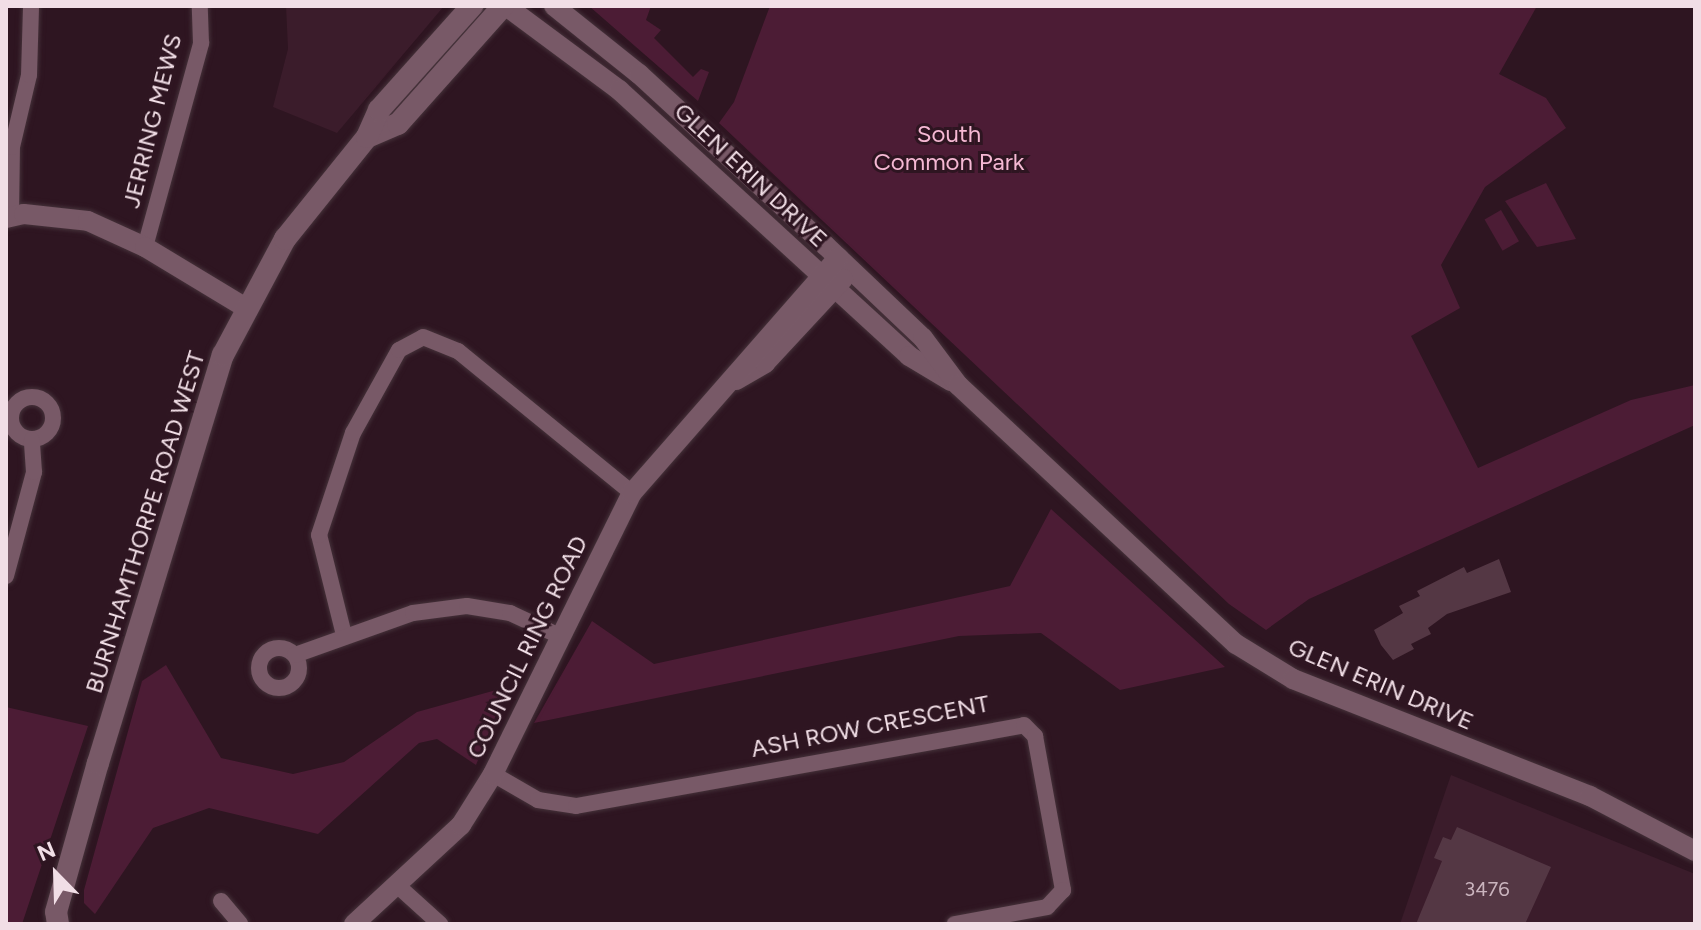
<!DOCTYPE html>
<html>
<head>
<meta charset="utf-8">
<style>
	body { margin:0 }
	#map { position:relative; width:1701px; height:930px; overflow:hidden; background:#2e1521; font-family:Figtree,sans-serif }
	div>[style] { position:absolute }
	.built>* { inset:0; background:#3b1c2b }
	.green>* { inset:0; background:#4c1c35; transform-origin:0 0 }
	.building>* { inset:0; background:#543744 }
	.roads { filter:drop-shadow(0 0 2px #45323a) drop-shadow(0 0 2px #45323a) }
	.minor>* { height:16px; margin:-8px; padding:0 8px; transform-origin:8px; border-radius:8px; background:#785967 }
	.minor>.ring { margin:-8px; padding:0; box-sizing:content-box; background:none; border:16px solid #785967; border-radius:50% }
	.tertiary>* { height:20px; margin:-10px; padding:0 10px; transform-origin:10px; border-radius:10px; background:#785967 }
	.secondary>* { height:22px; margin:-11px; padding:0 11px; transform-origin:11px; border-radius:11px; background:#785967 }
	span { translate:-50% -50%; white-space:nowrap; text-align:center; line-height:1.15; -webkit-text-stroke:6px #2e1521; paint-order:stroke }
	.number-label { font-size:20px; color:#cab4be }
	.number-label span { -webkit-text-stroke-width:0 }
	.street-label { font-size:24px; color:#f1dee6 }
	.park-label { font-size:24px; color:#f5b8d3 }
	.frame { position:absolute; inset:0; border:8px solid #f1dee6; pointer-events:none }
	.north { position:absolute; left:16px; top:834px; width:80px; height:80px; -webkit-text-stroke:6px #2e1521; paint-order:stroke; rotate:337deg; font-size:22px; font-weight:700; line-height:32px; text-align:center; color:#f1dee6 }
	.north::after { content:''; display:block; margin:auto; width:28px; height:36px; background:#f1dee6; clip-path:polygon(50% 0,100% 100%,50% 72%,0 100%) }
</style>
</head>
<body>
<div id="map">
	<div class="built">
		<div style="clip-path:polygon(286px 6px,444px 6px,337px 133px,273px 107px,288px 49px)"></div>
		<div style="clip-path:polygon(1451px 775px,1695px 874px,1695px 924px,1400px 924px)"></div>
	</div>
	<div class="green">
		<div style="clip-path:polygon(589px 6px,651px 6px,646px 20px,661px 30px,654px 38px,693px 77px,701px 69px,709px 72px,698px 101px)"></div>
		<div style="clip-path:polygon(770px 6px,1537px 6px,1499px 74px,1546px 98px,1566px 128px,1485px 187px,1441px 265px,1460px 308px,1411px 336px,1478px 468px,1631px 400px,1695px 385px,1695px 425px,1309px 599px,1266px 630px,1229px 604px,719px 123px,734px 102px)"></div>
		<div style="clip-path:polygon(1546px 183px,1576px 239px,1537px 247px,1505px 201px)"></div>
		<div style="left:1501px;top:210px;width:36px;height:19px;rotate:60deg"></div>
		<div style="clip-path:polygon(1051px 509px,1225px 667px,1120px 690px,1041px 633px,959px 636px,534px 723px,592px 621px,654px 664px,1010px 586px)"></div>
		<div style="clip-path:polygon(166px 665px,221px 758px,293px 774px,344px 762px,417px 712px,507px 687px,476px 765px,437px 739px,419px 743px,318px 834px,209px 808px,153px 828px,95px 914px,84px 903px,84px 890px,142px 681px)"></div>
		<div style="clip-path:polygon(6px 707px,88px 726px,22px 924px,6px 924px)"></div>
	</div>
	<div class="building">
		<div style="clip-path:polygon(1499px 559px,1511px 592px,1447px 614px,1428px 628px,1431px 634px,1411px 644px,1414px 649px,1393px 660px,1381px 645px,1374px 630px,1403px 613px,1399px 606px,1420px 596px,1417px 591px,1464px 567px,1467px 573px)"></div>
		<div style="clip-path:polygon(1457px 827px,1551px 867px,1525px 924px,1416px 924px,1442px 861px,1434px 858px,1443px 837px,1451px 840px)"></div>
	</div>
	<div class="roads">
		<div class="minor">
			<div style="left:11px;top:217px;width:70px;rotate:-89.2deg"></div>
			<div style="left:12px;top:147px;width:74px;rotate:-76.7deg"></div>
			<div style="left:29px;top:75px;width:69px;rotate:-88.3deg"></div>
			<div style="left:145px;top:247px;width:212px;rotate:-74.6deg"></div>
			<div style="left:201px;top:43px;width:37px;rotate:-92deg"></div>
			<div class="ring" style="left:11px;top:397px;width:26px;height:26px"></div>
			<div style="left:6px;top:576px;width:108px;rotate:-74.9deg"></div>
			<div style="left:34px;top:472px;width:32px;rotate:-94deg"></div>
			<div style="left:344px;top:635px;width:103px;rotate:-104deg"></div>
			<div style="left:319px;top:535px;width:108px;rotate:-71.6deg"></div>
			<div style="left:353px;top:433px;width:95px;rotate:-61deg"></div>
			<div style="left:399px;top:350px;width:27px;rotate:-28deg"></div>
			<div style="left:423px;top:337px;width:38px;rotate:22deg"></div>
			<div style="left:458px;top:351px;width:225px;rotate:39.2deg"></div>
			<div class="ring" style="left:259px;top:648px;width:24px;height:24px"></div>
			<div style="left:295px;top:655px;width:125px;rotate:-19.6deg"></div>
			<div style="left:413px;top:613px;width:54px;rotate:-7.4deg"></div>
			<div style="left:467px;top:606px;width:44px;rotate:9.2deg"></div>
			<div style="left:510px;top:613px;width:57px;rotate:24.8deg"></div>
			<div style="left:493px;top:774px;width:52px;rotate:30deg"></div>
			<div style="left:538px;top:800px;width:38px;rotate:9deg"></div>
			<div style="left:576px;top:806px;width:455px;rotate:-10.2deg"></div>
			<div style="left:1024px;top:725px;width:16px;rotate:45deg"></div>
			<div style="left:1035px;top:736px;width:157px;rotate:79.7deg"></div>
			<div style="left:1063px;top:890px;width:23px;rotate:133deg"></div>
			<div style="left:1047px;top:907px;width:94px;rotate:169.5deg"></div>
			<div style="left:398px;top:886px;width:57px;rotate:42.1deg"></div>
			<div style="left:221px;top:901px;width:30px;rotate:50deg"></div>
		</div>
		<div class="tertiary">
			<div style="left:506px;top:6px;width:141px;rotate:36.6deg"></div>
			<div style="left:619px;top:90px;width:394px;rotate:42.5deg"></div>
			<div style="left:909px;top:356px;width:49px;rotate:30.8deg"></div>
			<div style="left:554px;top:6px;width:109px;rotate:38.7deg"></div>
			<div style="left:639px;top:74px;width:253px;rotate:42.6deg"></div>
			<div style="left:825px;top:245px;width:135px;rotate:43.5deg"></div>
			<div style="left:923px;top:338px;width:59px;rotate:53.3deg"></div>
			<div style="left:958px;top:385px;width:380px;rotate:43deg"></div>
			<div style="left:1236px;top:644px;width:67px;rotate:31.6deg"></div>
			<div style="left:1293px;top:679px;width:319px;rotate:21.5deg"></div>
			<div style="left:1590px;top:796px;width:119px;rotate:27.6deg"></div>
			<div style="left:6px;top:218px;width:18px;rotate:-13deg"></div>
			<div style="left:24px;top:214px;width:64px;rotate:6.2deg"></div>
			<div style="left:88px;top:221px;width:63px;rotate:24.5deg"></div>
			<div style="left:145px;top:247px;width:118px;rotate:31.1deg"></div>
			<div style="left:736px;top:380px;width:34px;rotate:-30deg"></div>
			<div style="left:765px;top:363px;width:115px;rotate:-47.1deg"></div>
			<div style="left:354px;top:924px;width:146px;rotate:-42.8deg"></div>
			<div style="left:461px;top:825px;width:60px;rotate:-57.9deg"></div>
			<div style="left:493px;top:774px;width:313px;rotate:-63.7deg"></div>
			<div style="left:632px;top:493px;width:313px;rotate:-48.8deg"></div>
		</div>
		<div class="secondary">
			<div style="left:367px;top:137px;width:34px;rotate:-23deg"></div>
			<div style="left:398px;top:124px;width:158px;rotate:-48.3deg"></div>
			<div style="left:58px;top:924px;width:12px;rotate:-99deg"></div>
			<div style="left:56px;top:912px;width:155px;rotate:-74.3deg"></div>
			<div style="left:98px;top:763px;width:427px;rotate:-73deg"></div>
			<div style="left:223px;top:355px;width:132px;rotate:-61.9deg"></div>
			<div style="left:285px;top:239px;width:131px;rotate:-51.2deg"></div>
			<div style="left:367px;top:137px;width:30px;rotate:-66deg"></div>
			<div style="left:379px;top:110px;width:140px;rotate:-48.2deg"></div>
		</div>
	</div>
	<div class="number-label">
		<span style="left:1487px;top:889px">3476</span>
	</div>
	<div class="street-label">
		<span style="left:152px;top:121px;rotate:-76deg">JERRING MEWS</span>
		<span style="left:751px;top:175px;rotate:43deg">GLEN ERIN DRIVE</span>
		<span style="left:145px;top:522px;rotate:-73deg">BURNHAMTHORPE ROAD WEST</span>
		<span style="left:527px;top:647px;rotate:-64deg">COUNCIL RING ROAD</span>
		<span style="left:1381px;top:684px;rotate:23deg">GLEN ERIN DRIVE</span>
		<span style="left:870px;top:726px;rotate:-11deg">ASH ROW CRESCENT</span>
	</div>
	<div class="park-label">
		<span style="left:949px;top:148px">South<br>Common Park</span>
	</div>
	<div class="frame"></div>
	<div class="north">N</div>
</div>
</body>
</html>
